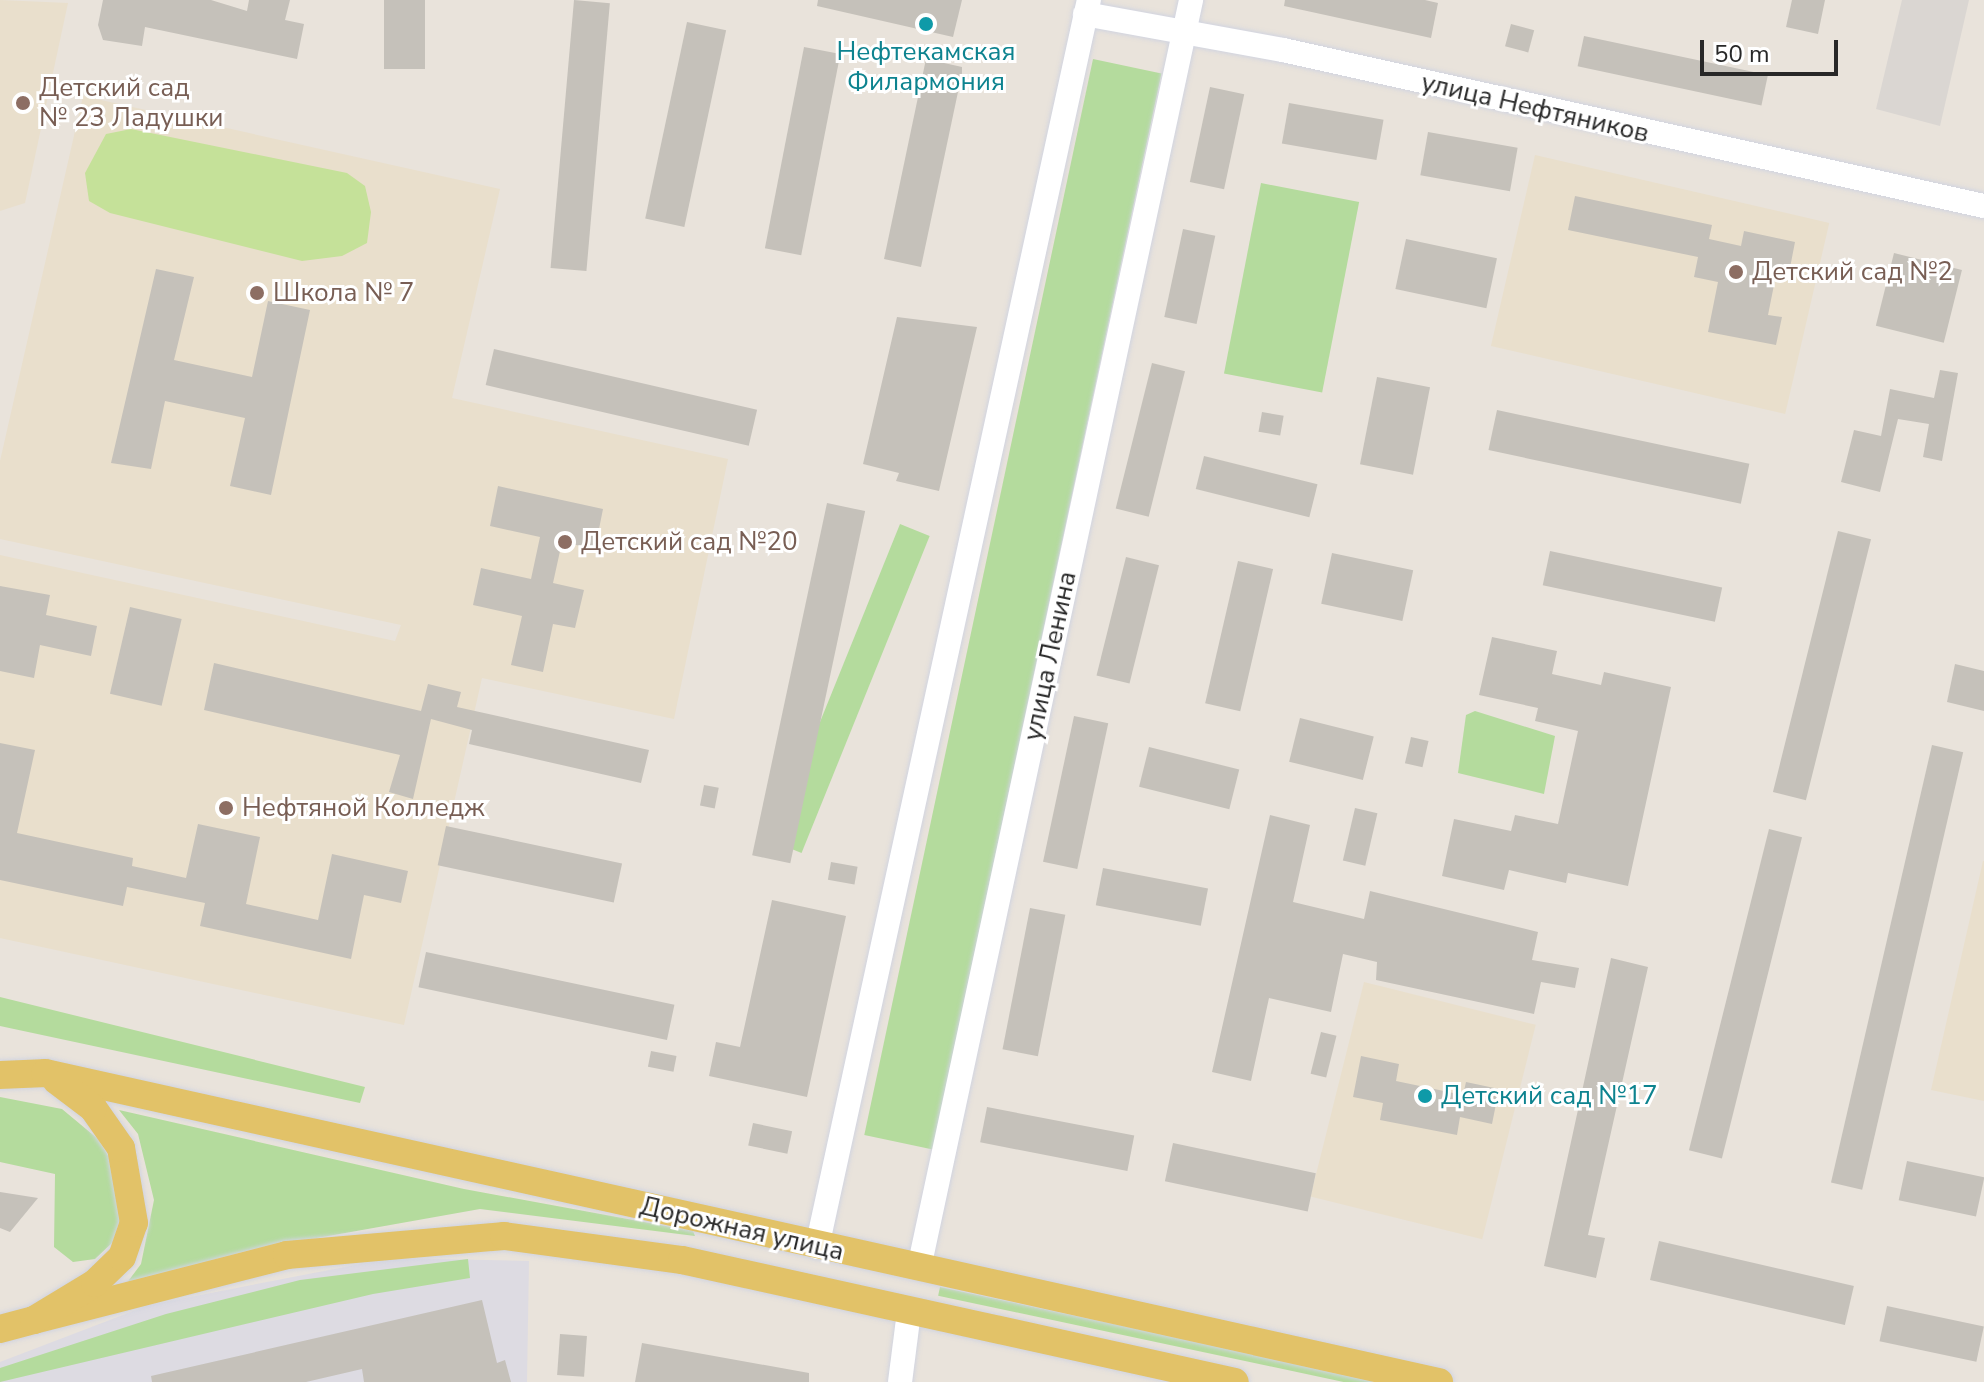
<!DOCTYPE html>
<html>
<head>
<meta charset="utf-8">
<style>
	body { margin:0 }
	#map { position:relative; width:1984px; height:1382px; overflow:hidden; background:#e9e3db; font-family:"Nunito Sans",sans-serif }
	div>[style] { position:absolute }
	.industrial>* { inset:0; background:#dddbe2 }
	.education>* { inset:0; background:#e9dfcc; transform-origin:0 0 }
	.green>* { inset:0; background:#b4db9d; transform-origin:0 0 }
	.pitch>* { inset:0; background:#c5e199 }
	.plaza>* { inset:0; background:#dad6d2 }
	.building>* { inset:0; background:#c5c1ba; transform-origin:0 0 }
	.roads { filter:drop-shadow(0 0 2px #d1d4e0) drop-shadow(0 0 2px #d1d4e0) }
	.secondary>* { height:24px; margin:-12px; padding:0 12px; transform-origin:12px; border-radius:12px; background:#fff }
	.primary>* { height:28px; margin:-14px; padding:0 14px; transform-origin:14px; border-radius:14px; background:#e2c268 }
	.dots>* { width:22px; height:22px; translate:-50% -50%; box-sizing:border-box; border:4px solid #fff; border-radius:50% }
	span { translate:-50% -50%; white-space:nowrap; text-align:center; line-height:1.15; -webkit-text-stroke:6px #fff; paint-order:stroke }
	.culture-label { font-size:26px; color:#0d838f }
	.left { translate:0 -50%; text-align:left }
	.education-label { font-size:26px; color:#785e54 }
	.street-label { font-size:26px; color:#282828 }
	.scale { position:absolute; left:1700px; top:40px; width:138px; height:36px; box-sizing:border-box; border:4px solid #282828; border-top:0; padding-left:10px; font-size:24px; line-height:28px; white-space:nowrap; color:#282828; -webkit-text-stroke:6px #fff; paint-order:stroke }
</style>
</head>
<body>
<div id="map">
	<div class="industrial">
		<div style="clip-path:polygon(391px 1258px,529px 1261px,527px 1382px,0 1382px,0 1362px,149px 1305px)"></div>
	</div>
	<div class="education">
		<div style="clip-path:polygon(0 0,68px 3px,25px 203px,0 211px)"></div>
		<div style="clip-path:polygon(83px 96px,500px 189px,452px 398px,728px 459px,674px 719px,482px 678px,404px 1025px,0 938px,0 555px,395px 641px,401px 625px,0 539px,0 461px)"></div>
		<div style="left:1535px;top:155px;width:302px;height:196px;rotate:13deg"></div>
		<div style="clip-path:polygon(1983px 861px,1984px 861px,1984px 1101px,1931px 1090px)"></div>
		<div style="left:1364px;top:982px;width:177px;height:221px;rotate:14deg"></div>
	</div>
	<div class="green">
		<div style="left:1093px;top:59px;width:70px;height:1100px;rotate:12deg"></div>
		<div style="left:1261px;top:183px;width:100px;height:194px;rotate:11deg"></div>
		<div style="left:900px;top:524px;width:32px;height:342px;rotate:22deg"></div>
		<div style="clip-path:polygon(1475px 711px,1555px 736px,1544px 794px,1458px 773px,1466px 715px)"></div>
		<div style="clip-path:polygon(0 997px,365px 1087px,360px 1103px,0 1026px)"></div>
		<div style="clip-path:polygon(0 1097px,62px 1109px,98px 1139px,118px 1172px,123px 1210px,113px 1242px,95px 1259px,73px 1262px,54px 1247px,55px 1174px,0 1162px)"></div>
		<div style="clip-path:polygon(119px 1110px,464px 1189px,693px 1231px,695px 1236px,480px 1209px,250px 1250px,126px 1284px,141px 1264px,154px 1200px,138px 1134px)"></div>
		<div style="clip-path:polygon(468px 1259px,470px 1278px,373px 1294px,0 1382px,0 1368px,166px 1314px,300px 1280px)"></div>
		<div style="left:940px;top:1287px;width:442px;height:9px;rotate:12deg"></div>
	</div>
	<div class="pitch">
		<div style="clip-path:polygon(131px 129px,347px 173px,365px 186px,371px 212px,367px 243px,342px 256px,302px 261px,110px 213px,89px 201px,85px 173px,106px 134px)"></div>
	</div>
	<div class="plaza">
		<div style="clip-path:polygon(1902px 0,1969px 0,1940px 126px,1876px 109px)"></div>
	</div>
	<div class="building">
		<div style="clip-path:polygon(103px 0,211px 0,247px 11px,249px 0,290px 0,285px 20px,304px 24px,297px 59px,145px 27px,142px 46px,103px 40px,98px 25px)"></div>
		<div style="left:384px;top:0;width:41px;height:69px"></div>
		<div style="left:574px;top:0;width:36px;height:269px;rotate:5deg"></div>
		<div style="clip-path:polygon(818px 0,962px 0,953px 37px,817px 6px)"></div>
		<div style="clip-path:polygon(1285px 0,1425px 0,1438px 3px,1431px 38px,1284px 6px)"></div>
		<div style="clip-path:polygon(1792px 0,1825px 0,1818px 34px,1786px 27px)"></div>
		<div style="left:687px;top:22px;width:40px;height:201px;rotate:12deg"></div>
		<div style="left:1511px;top:24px;width:24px;height:23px;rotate:15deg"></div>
		<div style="left:1584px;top:36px;width:188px;height:31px;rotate:12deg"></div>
		<div style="left:804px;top:47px;width:37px;height:205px;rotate:11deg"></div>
		<div style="clip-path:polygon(926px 59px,962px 67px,962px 73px,921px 267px,884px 259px)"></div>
		<div style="left:1210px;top:87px;width:35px;height:97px;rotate:12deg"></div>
		<div style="left:1289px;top:103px;width:96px;height:41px;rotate:10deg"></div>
		<div style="left:1428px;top:132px;width:91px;height:44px;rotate:10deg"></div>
		<div style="clip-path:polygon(1575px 196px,1712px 225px,1709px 239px,1741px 246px,1744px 231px,1795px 242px,1789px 273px,1777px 270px,1768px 315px,1782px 317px,1776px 345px,1708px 332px,1718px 282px,1694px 277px,1698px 257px,1568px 230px)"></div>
		<div style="left:1183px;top:229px;width:33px;height:90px;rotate:12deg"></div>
		<div style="left:1406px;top:239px;width:93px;height:51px;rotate:12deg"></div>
		<div style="left:1894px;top:253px;width:70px;height:75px;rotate:14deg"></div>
		<div style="clip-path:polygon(156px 269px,194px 277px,174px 360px,252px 377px,268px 301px,310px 310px,271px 495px,230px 486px,245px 418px,165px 401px,151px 469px,111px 463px)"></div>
		<div style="clip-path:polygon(897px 317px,977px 327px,939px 491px,896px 481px,899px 473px,863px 464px)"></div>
		<div style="left:494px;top:349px;width:270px;height:37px;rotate:13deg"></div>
		<div style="left:1152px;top:363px;width:34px;height:150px;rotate:14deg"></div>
		<div style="clip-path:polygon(1940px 370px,1958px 373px,1942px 461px,1923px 457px,1929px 424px,1898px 419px,1880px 492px,1841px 482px,1854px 430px,1881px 436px,1890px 389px,1934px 398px)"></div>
		<div style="left:1377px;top:377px;width:54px;height:89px;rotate:11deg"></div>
		<div style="left:1497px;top:410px;width:258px;height:41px;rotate:12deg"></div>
		<div style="left:1262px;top:412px;width:22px;height:20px;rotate:10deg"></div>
		<div style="left:1204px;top:456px;width:117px;height:34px;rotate:14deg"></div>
		<div style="clip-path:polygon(498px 486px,603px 509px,595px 549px,562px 542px,553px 583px,584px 590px,575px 628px,553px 624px,543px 672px,511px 665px,522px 616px,473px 605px,481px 568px,531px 579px,540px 537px,490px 526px)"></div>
		<div style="left:827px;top:503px;width:39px;height:360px;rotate:12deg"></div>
		<div style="left:1838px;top:531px;width:34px;height:269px;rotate:14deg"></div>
		<div style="left:1550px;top:551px;width:176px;height:35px;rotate:12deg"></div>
		<div style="left:1332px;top:553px;width:83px;height:52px;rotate:12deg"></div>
		<div style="left:1126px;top:557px;width:34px;height:122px;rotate:14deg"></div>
		<div style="left:1238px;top:561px;width:36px;height:146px;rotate:13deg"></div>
		<div style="clip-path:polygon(0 586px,50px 595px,46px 615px,97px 626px,91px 656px,40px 645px,34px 678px,0 671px)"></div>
		<div style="left:130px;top:607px;width:53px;height:89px;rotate:13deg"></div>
		<div style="clip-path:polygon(1492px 637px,1557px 651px,1552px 674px,1601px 685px,1604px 672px,1671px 687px,1628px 886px,1568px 873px,1566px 883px,1509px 870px,1504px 890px,1442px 876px,1454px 819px,1511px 831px,1515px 815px,1558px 824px,1578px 731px,1535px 721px,1538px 708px,1479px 695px)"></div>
		<div style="clip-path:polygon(214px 663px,421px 711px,428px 684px,461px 692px,457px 707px,649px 750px,641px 783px,469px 744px,472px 730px,431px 719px,413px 799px,389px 792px,400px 755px,204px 710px)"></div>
		<div style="clip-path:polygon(1955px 664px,1984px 671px,1984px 711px,1947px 702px)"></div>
		<div style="left:1074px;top:716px;width:35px;height:149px;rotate:12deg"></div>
		<div style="left:1300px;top:718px;width:76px;height:45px;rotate:14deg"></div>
		<div style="left:1411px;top:737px;width:18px;height:27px;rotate:13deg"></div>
		<div style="clip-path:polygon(0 743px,35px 750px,17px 833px,133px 858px,132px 866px,186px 878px,198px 824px,260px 837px,246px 904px,318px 920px,332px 854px,408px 871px,401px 903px,364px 895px,351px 959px,200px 926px,205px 903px,127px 887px,123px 906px,0 880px)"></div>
		<div style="left:1932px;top:745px;width:32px;height:449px;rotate:13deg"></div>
		<div style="left:1149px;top:747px;width:93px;height:41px;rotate:14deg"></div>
		<div style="left:704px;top:785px;width:15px;height:21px;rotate:11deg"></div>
		<div style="left:1355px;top:808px;width:23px;height:54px;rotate:13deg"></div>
		<div style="clip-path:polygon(1270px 815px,1310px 825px,1293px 902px,1364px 919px,1370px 891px,1538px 932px,1532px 960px,1579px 968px,1575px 988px,1541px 982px,1534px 1014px,1376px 980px,1377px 962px,1343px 954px,1331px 1012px,1269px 998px,1251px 1081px,1212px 1072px)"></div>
		<div style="left:446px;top:826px;width:180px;height:40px;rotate:12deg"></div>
		<div style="left:1769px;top:829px;width:34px;height:331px;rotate:14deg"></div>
		<div style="left:831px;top:862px;width:27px;height:18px;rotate:10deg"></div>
		<div style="left:1103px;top:868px;width:107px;height:38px;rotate:11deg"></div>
		<div style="clip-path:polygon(772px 900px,846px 916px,807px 1097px,709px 1076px,716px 1042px,740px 1047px)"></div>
		<div style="left:1030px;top:908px;width:36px;height:144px;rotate:11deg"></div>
		<div style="left:426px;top:952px;width:254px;height:36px;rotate:12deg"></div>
		<div style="clip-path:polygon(1611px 958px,1648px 967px,1588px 1235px,1605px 1238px,1596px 1278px,1544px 1266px)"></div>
		<div style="left:1321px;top:1032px;width:16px;height:43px;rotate:14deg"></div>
		<div style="left:651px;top:1051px;width:26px;height:16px;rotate:11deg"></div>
		<div style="clip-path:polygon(1361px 1056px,1399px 1064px,1396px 1081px,1463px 1095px,1466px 1082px,1499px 1089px,1492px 1124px,1460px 1117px,1457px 1135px,1380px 1120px,1383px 1103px,1353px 1097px)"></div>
		<div style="left:987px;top:1107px;width:150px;height:36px;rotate:11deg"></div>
		<div style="left:753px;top:1123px;width:40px;height:23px;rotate:12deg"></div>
		<div style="left:1173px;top:1143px;width:146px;height:39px;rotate:12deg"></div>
		<div style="left:1907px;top:1161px;width:79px;height:40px;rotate:12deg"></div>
		<div style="clip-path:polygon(0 1192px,38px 1198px,10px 1232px,0 1228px)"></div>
		<div style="left:1659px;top:1241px;width:200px;height:40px;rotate:13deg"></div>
		<div style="clip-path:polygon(482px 1300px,497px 1363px,505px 1360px,511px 1382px,364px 1382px,362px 1369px,306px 1382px,152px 1382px,151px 1376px)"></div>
		<div style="left:1887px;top:1306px;width:99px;height:36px;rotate:12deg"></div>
		<div style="left:560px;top:1334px;width:27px;height:41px;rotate:4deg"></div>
		<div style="clip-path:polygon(642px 1343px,809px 1373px,809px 1382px,635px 1382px)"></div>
	</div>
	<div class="roads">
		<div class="secondary">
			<div style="left:1085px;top:14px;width:201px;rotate:10.3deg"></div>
			<div style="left:1283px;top:50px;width:718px;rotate:12.55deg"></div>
			<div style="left:817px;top:1247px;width:1276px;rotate:-77.7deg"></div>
			<div style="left:919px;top:1268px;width:1297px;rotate:-77.89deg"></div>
			<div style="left:900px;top:1382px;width:71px;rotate:-82.7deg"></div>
		</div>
		<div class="primary">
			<div style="left:0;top:1075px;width:45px;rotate:-2.5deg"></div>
			<div style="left:45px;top:1073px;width:1428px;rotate:12.5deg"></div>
			<div style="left:34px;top:1320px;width:261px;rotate:-14.4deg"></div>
			<div style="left:287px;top:1255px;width:218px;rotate:-5deg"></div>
			<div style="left:504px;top:1236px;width:180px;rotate:7.7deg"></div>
			<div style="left:682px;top:1260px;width:566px;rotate:12.44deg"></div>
			<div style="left:0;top:1329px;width:35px;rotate:-15deg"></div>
			<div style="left:34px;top:1320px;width:71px;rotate:-31.2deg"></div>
			<div style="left:95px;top:1283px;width:37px;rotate:-44deg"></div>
			<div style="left:122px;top:1257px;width:36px;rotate:-71deg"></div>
			<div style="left:134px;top:1223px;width:76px;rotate:-99.8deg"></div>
			<div style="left:121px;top:1148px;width:49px;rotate:-125deg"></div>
			<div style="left:93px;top:1108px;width:46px;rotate:-142.9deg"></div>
		</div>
	</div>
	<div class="dots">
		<div style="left:926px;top:24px;background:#0f9aa8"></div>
		<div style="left:23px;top:103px;background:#8d6e63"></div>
		<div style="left:1736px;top:272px;background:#8d6e63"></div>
		<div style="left:257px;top:293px;background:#8d6e63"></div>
		<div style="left:565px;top:542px;background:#8d6e63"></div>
		<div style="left:226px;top:808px;background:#8d6e63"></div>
		<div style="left:1425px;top:1096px;background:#0f9aa8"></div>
	</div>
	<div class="culture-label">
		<span style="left:926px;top:67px">Нефтекамская<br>Филармония</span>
		<span class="left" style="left:1441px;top:1096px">Детский сад №17</span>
	</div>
	<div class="education-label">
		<span class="left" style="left:39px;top:103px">Детский сад<br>№ 23 Ладушки</span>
		<span class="left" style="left:1752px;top:272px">Детский сад №2</span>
		<span class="left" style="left:273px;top:293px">Школа № 7</span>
		<span class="left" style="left:581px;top:542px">Детский сад №20</span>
		<span class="left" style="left:242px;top:808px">Нефтяной Колледж</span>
	</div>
	<div class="street-label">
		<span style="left:1535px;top:108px;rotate:13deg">улица Нефтяников</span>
		<span style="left:1050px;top:656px;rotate:-78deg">улица Ленина</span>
		<span style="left:742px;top:1229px;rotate:13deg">Дорожная улица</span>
	</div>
	<div class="scale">50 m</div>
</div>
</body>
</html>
